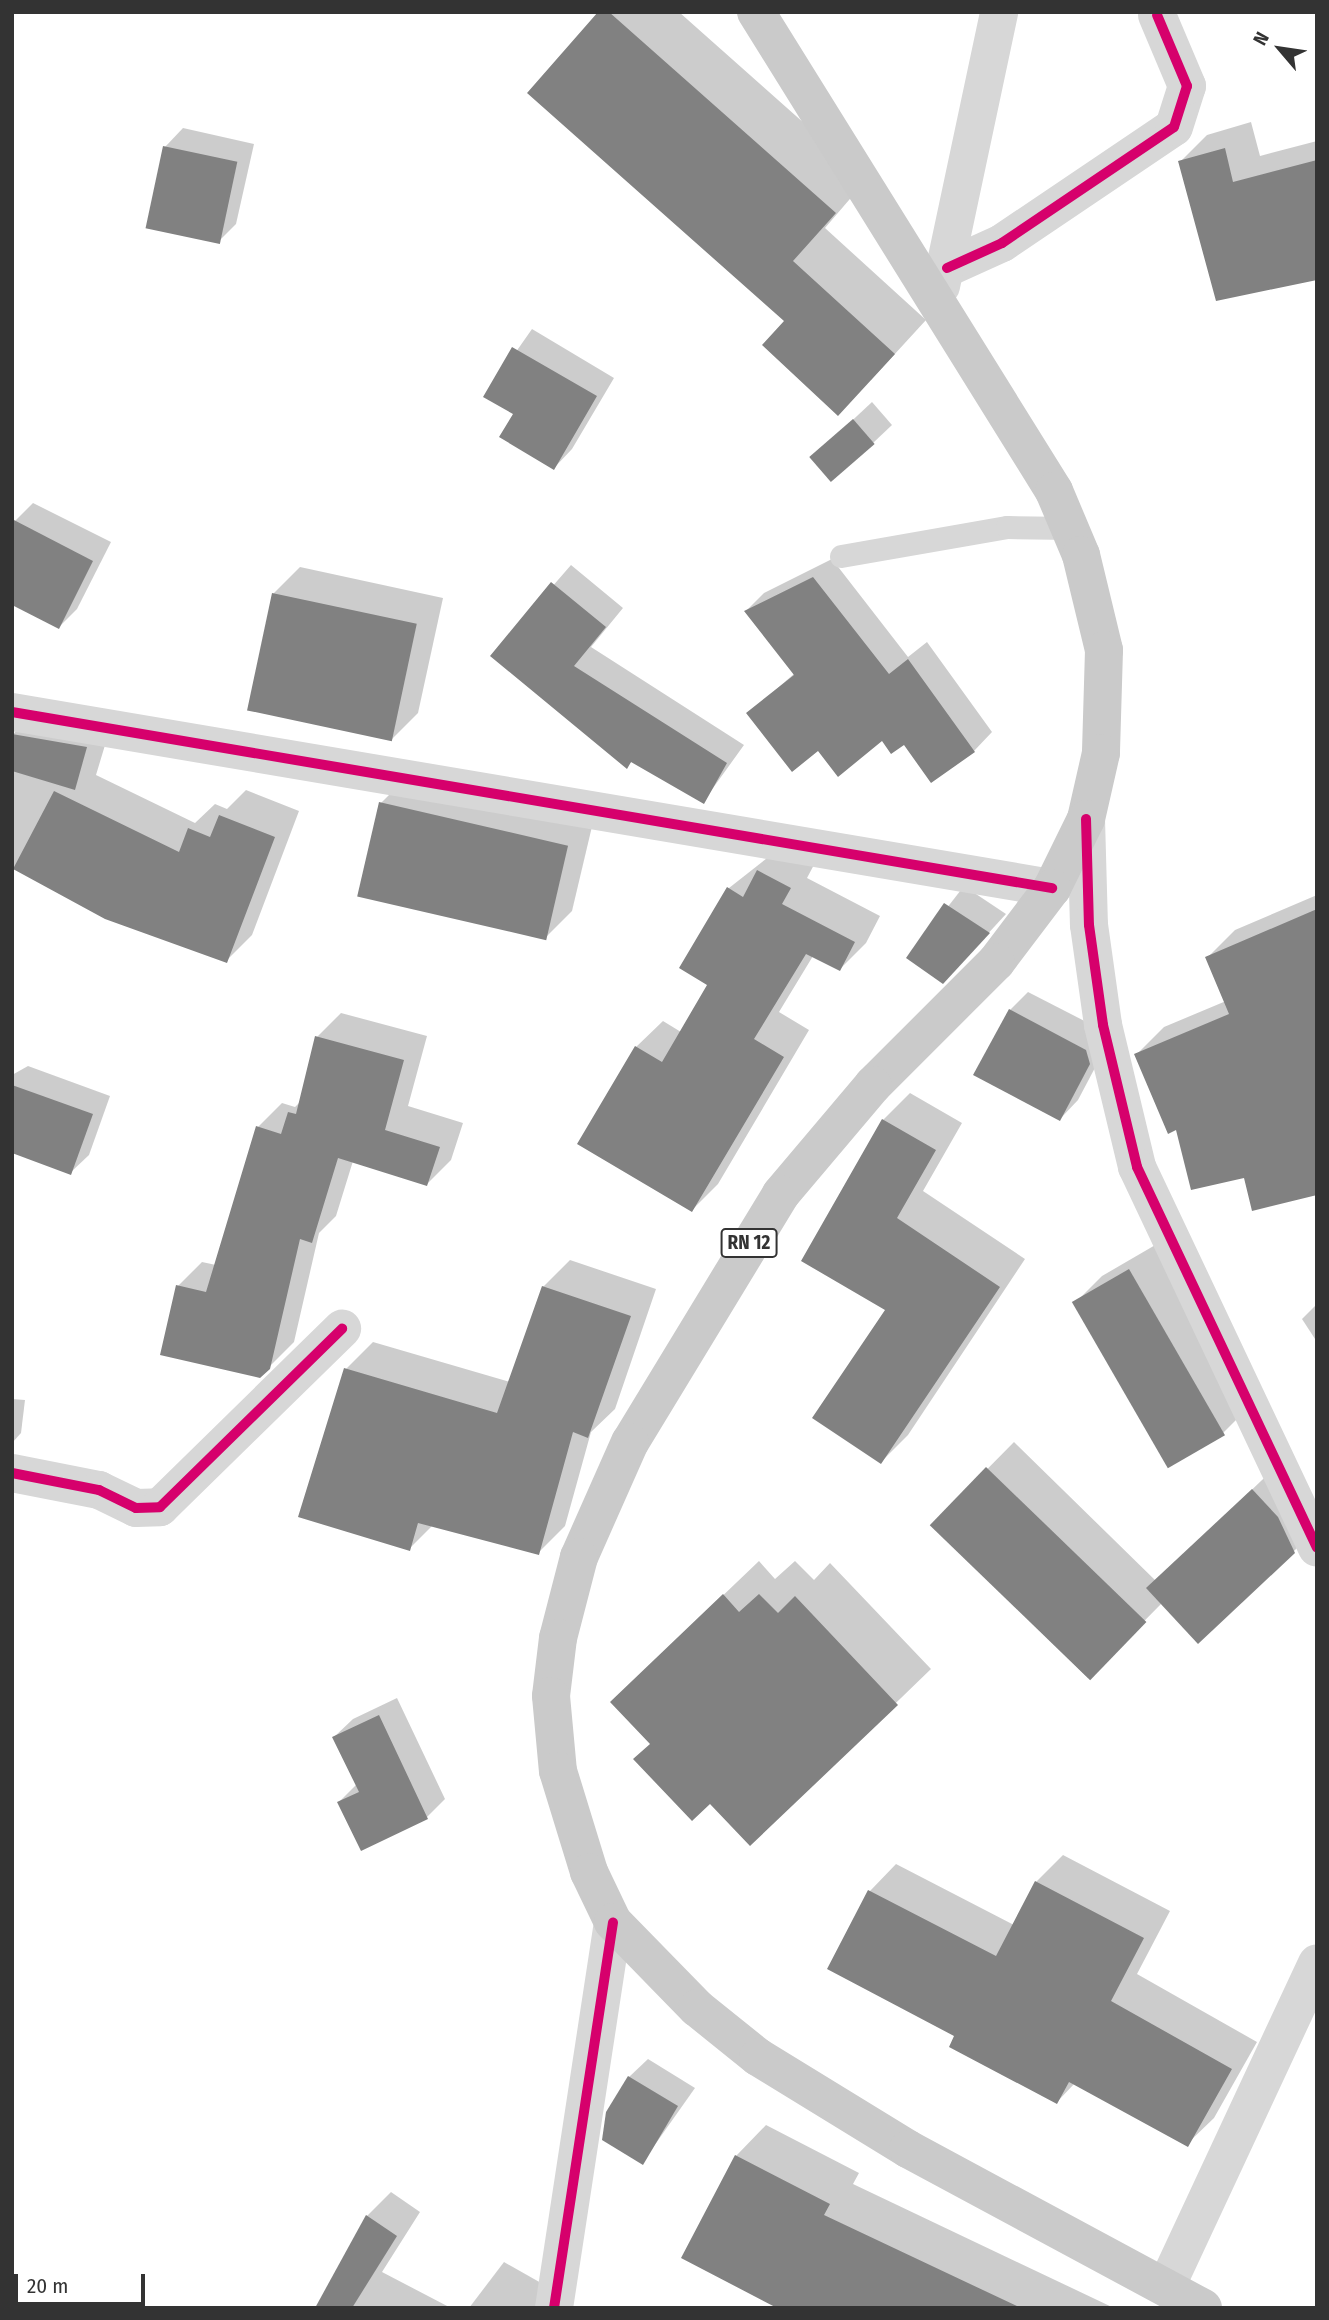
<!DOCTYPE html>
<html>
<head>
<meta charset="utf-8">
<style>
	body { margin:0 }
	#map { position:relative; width:1329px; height:2320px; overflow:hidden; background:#fff; font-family:"Fira Sans Condensed",sans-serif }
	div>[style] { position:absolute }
	.shadow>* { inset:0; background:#0003 }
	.building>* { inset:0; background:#818181; transform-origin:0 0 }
	.lane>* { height:23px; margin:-11.5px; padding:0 11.5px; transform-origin:11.5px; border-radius:11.5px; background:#d7d7d7 }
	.street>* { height:38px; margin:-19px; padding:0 19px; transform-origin:19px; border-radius:19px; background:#d7d7d7 }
	.primary>* { height:38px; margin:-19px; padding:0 19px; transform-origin:19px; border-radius:19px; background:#cacaca }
	.cycleway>* { height:10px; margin:-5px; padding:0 5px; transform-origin:5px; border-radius:5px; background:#d6006c }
	span { translate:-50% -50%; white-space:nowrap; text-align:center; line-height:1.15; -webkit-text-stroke:7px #fff; paint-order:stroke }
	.shield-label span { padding:2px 5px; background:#fff; border:2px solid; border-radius:5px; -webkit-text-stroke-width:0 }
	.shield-label { font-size:19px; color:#333; font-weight:700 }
	.frame { position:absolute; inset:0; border:14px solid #333; pointer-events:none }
	.north { position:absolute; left:1245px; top:14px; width:70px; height:70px; -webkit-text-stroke:5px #fff; paint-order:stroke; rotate:299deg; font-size:19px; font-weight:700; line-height:28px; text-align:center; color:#333 }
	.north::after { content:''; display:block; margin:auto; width:24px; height:32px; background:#333; clip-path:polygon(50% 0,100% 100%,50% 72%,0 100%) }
	.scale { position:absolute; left:14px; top:2274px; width:131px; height:32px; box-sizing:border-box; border:4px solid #333; border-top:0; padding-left:9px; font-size:21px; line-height:24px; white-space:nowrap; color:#333; -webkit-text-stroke:5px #fff; paint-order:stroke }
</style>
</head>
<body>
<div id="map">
	<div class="shadow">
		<div style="clip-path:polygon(601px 12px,679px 12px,867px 179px,825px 228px,926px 320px,871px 380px)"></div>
		<div style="clip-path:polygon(1251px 122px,1260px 156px,1317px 141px,1317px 277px,1180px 162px,1207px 135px)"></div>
		<div style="clip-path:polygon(183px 128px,254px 144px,236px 224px,217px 243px,165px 147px)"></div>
		<div style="clip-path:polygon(532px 329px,614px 378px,572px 449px,554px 468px,515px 413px,485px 396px)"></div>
		<div style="clip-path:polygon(872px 402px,892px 425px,873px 443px,812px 458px)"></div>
		<div style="clip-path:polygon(33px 503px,111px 542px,77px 609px,59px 627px,15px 521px)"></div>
		<div style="clip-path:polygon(832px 559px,908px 657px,927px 642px,992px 732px,974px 751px,882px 738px,818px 749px,749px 713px,795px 673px,746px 611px,764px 593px)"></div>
		<div style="clip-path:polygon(571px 565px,623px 608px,591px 647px,744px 745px,703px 802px,632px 761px,627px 767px,492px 656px)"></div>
		<div style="clip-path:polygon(300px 567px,443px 598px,418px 713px,391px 740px,273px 594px)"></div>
		<div style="clip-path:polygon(39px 710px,112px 722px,96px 775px,195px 823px,215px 804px,227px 809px,246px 790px,299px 811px,252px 935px,226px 961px,106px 917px,12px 867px,12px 735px)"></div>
		<div style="clip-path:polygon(408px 776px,594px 818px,572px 911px,545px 938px,381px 803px)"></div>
		<div style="clip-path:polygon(785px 844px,816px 861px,807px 878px,880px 916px,866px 943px,840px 969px,813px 956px,779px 1012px,809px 1030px,718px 1184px,692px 1210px,636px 1047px,663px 1021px,681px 1032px,710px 985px,729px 888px)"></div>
		<div style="clip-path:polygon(964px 886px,1006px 914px,961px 963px,908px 958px)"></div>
		<div style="clip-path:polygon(1317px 895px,1317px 1193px,1245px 1175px,1177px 1128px,1136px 1055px,1164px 1027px,1226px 1001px,1207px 958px,1235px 930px)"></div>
		<div style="clip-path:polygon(1028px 992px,1104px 1031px,1107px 1045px,1078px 1100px,1060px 1119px,1010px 1010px)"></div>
		<div style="clip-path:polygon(341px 1013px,427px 1036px,408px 1106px,463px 1123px,451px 1160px,427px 1184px,353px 1161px,336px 1216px,319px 1233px,294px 1342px,260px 1376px,178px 1286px,202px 1262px,216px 1265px,258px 1127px,282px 1103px,295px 1107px,301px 1101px,317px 1037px)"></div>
		<div style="clip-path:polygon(28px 1066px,110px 1096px,89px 1155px,70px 1173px,12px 1151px,12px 1075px)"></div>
		<div style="clip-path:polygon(910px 1093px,962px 1123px,923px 1191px,1025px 1259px,908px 1435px,881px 1462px,888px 1309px,883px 1120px)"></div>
		<div style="clip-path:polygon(1157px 1244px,1250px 1406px,1223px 1433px,1075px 1303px,1102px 1276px)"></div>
		<div style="clip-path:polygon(570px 1260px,656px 1289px,615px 1409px,591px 1432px,565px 1526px,538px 1553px,433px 1525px,409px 1549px,346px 1369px,373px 1342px,510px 1382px,543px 1287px)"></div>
		<div style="clip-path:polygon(1317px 1304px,1317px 1342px,1302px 1319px)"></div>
		<div style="clip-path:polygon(12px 1399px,25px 1400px,21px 1433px,12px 1443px)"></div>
		<div style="clip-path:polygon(1014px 1442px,1156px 1581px,1280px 1463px,1317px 1528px,1294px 1551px,1162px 1603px,1088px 1678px,932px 1525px)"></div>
		<div style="clip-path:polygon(759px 1561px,775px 1579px,795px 1561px,814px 1580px,830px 1563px,931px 1669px,750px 1844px,651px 1743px,647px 1668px)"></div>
		<div style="clip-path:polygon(397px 1698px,445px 1799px,427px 1817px,339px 1802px,357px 1784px,334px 1737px,353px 1719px)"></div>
		<div style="clip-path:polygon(1063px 1855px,1170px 1911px,1137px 1974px,1257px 2042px,1214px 2118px,1187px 2144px,1075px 2083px,1057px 2102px,957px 2035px,829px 1968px,870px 1891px,896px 1864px,1014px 1925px,1036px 1882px)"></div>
		<div style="clip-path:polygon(648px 2059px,695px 2088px,642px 2163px,629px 2077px)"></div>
		<div style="clip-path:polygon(766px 2125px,859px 2173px,853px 2184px,1114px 2308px,781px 2308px,736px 2156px)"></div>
		<div style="clip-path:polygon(391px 2192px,420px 2212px,382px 2272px,451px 2308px,318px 2308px,367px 2216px)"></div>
		<div style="clip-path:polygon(504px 2262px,557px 2292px,549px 2308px,469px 2308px)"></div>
	</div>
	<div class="building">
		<div style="clip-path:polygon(598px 12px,609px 12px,836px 213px,793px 261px,895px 354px,838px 416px,762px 345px,784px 321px,527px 93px)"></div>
		<div style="left:163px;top:146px;width:76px;height:84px;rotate:12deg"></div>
		<div style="clip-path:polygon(1225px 148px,1233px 182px,1317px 160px,1317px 280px,1216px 301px,1178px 161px)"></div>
		<div style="clip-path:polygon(512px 347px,597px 396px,554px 470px,499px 437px,513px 414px,483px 397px)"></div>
		<div style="left:853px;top:419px;width:33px;height:58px;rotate:49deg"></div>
		<div style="clip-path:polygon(12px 519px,93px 561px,59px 629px,12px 605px)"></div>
		<div style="clip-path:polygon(813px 577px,889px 674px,908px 659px,975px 752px,931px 783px,904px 745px,891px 754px,882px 741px,838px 777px,818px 751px,792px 772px,746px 713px,794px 675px,744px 611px)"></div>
		<div style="clip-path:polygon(551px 582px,606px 627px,574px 666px,727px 763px,704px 804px,631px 762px,627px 769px,490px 656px)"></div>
		<div style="left:272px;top:593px;width:148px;height:120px;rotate:12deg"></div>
		<div style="clip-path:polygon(12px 734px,87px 747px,75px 790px,12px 771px)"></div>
		<div style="clip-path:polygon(54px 791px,179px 852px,188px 828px,210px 837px,219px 815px,275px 837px,227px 963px,105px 919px,13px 869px)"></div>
		<div style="left:379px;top:802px;width:194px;height:97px;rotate:13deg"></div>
		<div style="clip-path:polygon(757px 870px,791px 888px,782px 904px,855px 942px,840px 971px,806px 954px,754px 1039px,784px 1057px,692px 1212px,577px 1144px,635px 1046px,662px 1062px,707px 985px,679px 968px,727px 887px,743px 897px)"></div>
		<div style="clip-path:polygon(944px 903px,990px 933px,943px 984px,906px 958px)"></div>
		<div style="clip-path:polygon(1317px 909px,1317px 1195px,1252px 1211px,1244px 1178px,1191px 1190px,1176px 1130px,1168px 1134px,1134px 1054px,1229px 1014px,1205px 957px)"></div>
		<div style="clip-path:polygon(1009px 1009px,1086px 1050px,1090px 1064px,1060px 1121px,973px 1075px)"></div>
		<div style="clip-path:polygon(315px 1036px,404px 1060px,385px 1130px,440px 1147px,427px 1186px,338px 1158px,312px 1243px,300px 1239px,270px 1369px,260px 1378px,160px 1355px,176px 1285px,206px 1292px,256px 1126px,281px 1134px,288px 1112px,296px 1114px)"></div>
		<div style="clip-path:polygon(12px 1085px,93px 1114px,71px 1175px,12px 1153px)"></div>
		<div style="clip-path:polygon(882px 1119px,936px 1150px,897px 1218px,1000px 1287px,881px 1464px,812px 1418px,885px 1310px,801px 1261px)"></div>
		<div style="left:1129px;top:1269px;width:192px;height:66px;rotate:60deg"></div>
		<div style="clip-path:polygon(542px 1286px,631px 1316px,588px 1438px,573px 1432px,539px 1555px,418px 1523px,410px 1551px,298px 1517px,344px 1368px,497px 1413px)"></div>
		<div style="left:986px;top:1467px;width:223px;height:81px;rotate:44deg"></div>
		<div style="clip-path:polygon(1252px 1489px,1278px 1517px,1295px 1553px,1198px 1644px,1146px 1588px)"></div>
		<div style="clip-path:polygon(723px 1594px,739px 1612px,759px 1594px,778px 1613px,795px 1596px,898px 1705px,750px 1846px,710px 1804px,692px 1821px,633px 1759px,650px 1744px,610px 1702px)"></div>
		<div style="clip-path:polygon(379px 1715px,428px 1819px,361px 1851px,337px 1802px,359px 1792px,332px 1737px)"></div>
		<div style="clip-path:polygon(1035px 1881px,1144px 1938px,1111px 2001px,1232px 2069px,1188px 2147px,1069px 2082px,1057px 2104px,949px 2047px,954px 2036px,827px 1969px,868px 1890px,996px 1956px)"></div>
		<div style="clip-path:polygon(628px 2076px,678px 2106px,643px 2165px,602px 2140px,606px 2112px)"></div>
		<div style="clip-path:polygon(735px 2155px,830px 2204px,824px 2215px,1021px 2308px,777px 2308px,681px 2258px)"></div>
		<div style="clip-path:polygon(366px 2215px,397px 2236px,352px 2308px,315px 2308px)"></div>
	</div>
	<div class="lane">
		<div style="left:841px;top:556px;width:169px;rotate:-9.9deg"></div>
		<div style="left:1007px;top:527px;width:63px;rotate:0.9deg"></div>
	</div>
	<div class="street">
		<div style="left:947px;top:268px;width:60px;rotate:-24.4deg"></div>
		<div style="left:1002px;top:243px;width:207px;rotate:-34deg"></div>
		<div style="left:1174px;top:127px;width:43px;rotate:-72.4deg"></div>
		<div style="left:1187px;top:86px;width:77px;rotate:-112.9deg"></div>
		<div style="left:941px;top:286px;width:280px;rotate:-78deg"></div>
		<div style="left:12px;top:712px;width:1055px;rotate:9.61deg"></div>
		<div style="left:1086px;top:819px;width:106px;rotate:88.4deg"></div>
		<div style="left:1089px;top:925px;width:101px;rotate:82deg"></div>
		<div style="left:1103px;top:1025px;width:146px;rotate:76.5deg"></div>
		<div style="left:1137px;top:1167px;width:421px;rotate:64.7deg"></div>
		<div style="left:12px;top:1473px;width:89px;rotate:11.1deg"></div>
		<div style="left:99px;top:1490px;width:41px;rotate:25.9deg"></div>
		<div style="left:136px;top:1508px;width:24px;rotate:-2deg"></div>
		<div style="left:160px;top:1507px;width:255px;rotate:-44.4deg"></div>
		<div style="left:1166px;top:2287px;width:357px;rotate:-65deg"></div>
		<div style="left:554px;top:2308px;width:390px;rotate:-81.3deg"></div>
	</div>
	<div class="primary">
		<div style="left:756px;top:12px;width:564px;rotate:58.11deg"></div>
		<div style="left:1054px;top:491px;width:69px;rotate:67.1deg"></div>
		<div style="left:1081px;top:555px;width:98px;rotate:76.4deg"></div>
		<div style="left:1104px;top:650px;width:103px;rotate:91.7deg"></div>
		<div style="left:1101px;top:753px;width:68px;rotate:102.8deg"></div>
		<div style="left:1086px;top:819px;width:77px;rotate:116.2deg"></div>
		<div style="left:1052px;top:888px;width:93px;rotate:127.1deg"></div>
		<div style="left:996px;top:962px;width:174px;rotate:135deg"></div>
		<div style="left:873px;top:1085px;width:143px;rotate:130.2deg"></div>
		<div style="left:781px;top:1194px;width:290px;rotate:121.3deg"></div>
		<div style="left:630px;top:1442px;width:126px;rotate:113.9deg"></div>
		<div style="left:579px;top:1557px;width:84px;rotate:104.5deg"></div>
		<div style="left:558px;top:1638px;width:58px;rotate:96.9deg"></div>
		<div style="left:551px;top:1696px;width:75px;rotate:84.7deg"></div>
		<div style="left:558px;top:1771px;width:106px;rotate:72.9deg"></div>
		<div style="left:589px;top:1872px;width:55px;rotate:64.4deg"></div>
		<div style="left:613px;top:1922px;width:120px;rotate:45.7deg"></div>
		<div style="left:697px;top:2008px;width:78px;rotate:38.8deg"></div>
		<div style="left:758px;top:2057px;width:176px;rotate:31.5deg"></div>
		<div style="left:908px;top:2149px;width:335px;rotate:28.3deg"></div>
	</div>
	<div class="cycleway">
		<div style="left:947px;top:268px;width:60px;rotate:-24.4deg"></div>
		<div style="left:1002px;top:243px;width:207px;rotate:-34deg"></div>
		<div style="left:1174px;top:127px;width:43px;rotate:-72.4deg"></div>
		<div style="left:1187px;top:86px;width:77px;rotate:-112.9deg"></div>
		<div style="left:12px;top:712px;width:1055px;rotate:9.61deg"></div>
		<div style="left:1086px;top:819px;width:106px;rotate:88.4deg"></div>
		<div style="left:1089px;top:925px;width:101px;rotate:82deg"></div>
		<div style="left:1103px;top:1025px;width:146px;rotate:76.5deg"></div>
		<div style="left:1137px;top:1167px;width:421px;rotate:64.7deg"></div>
		<div style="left:12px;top:1473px;width:89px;rotate:11.1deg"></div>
		<div style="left:99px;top:1490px;width:41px;rotate:25.9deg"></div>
		<div style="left:136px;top:1508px;width:24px;rotate:-2deg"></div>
		<div style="left:160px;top:1507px;width:255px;rotate:-44.4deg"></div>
		<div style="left:554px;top:2308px;width:390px;rotate:-81.3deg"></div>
	</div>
	<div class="shield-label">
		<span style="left:749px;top:1243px">RN 12</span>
	</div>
	<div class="frame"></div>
	<div class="north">N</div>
	<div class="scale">20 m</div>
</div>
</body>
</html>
